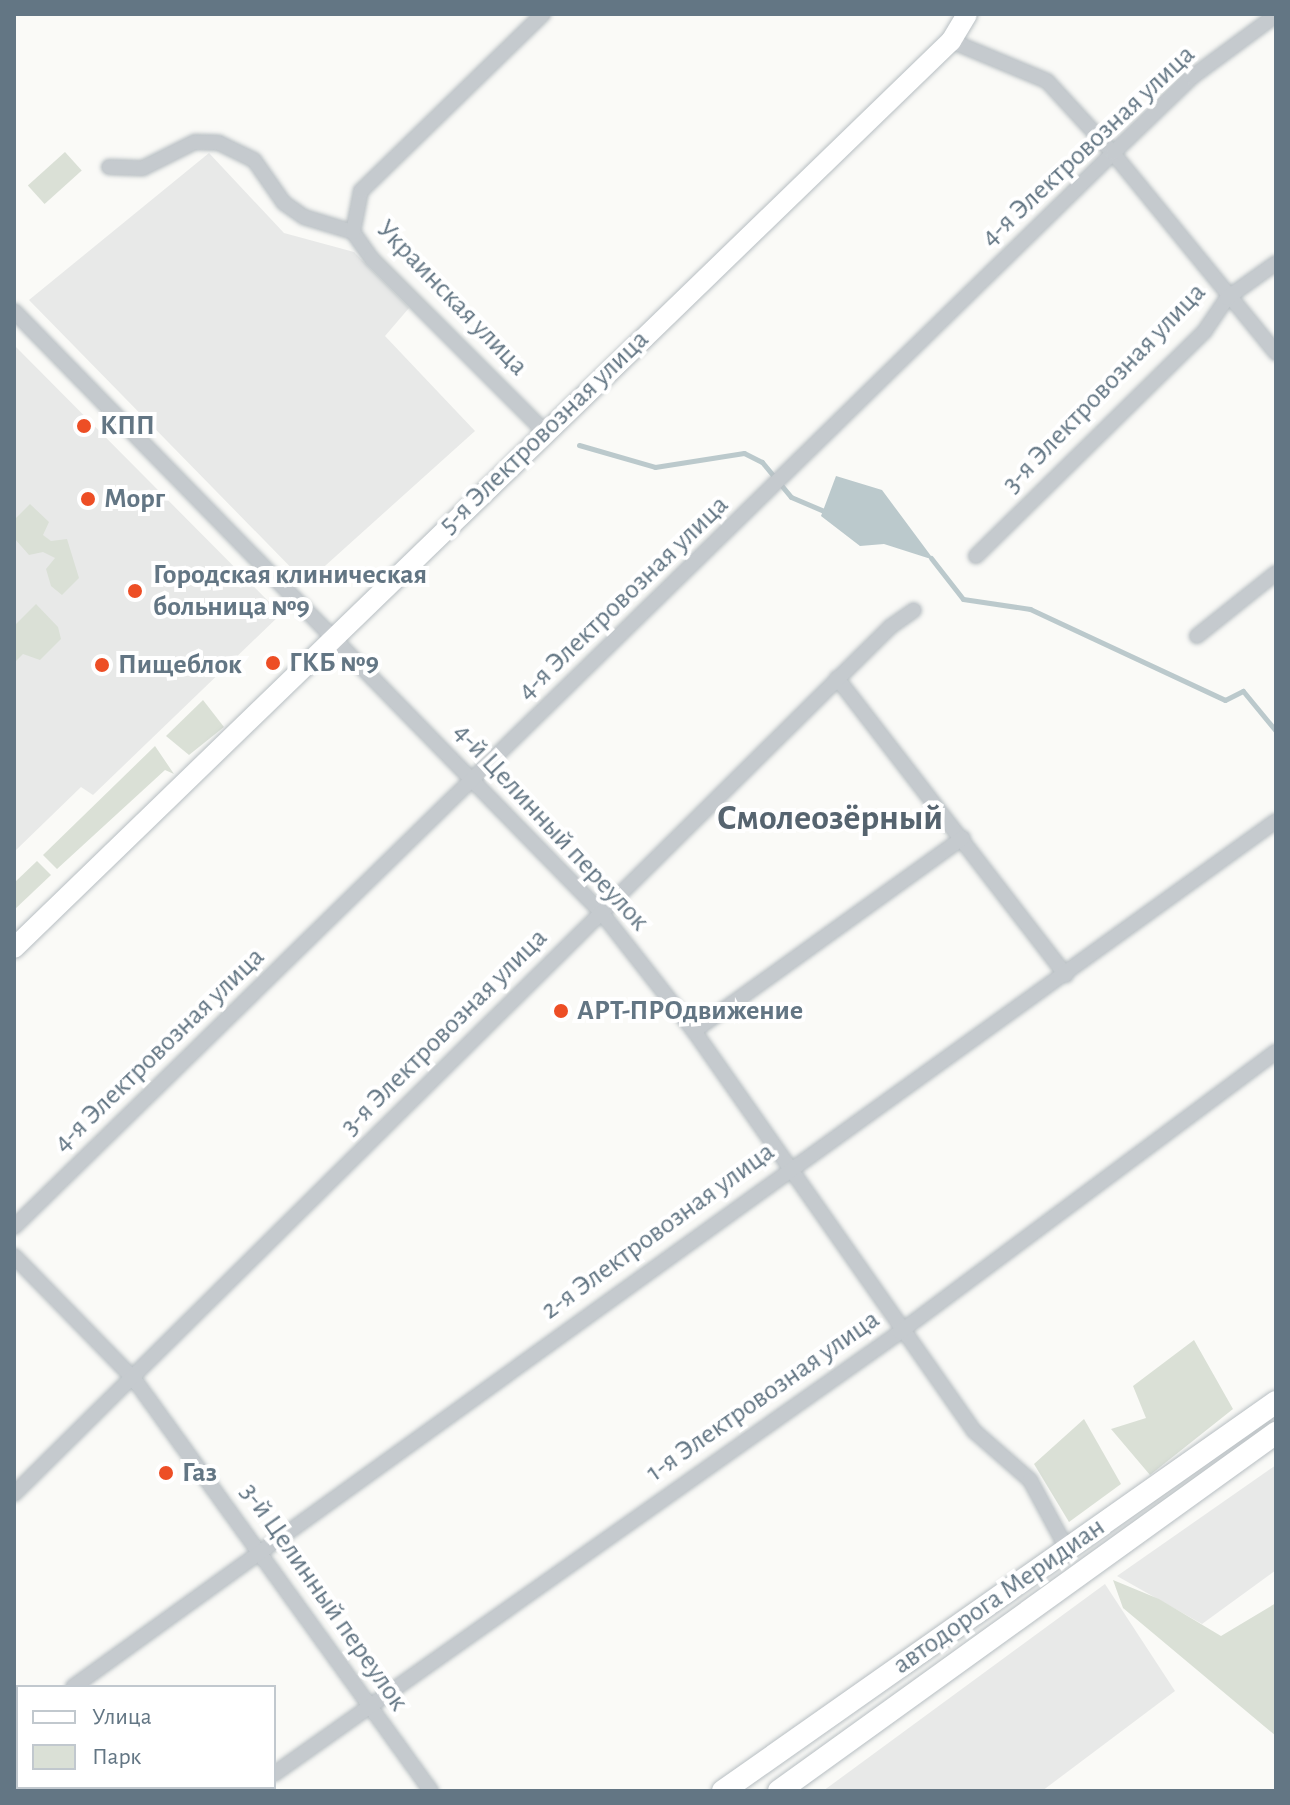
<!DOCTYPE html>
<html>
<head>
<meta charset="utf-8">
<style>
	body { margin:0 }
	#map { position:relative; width:1290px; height:1805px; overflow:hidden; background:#fafaf7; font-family:"Alegreya Sans",sans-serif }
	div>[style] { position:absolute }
	.built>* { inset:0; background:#e8e9e8 }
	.green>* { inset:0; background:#dae0d6; transform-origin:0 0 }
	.water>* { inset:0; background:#bbc9cc }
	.stream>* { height:5px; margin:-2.5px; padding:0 2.5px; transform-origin:2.5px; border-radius:2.5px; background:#bbc9cc }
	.roads { filter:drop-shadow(0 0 2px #b7bec2) drop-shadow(0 0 2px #b7bec2) }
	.street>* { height:14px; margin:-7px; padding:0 7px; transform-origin:7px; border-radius:7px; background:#c5cace }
	.secondary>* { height:20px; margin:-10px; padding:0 10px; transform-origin:10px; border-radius:10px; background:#fff }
	.primary>* { height:22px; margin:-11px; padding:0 11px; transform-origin:11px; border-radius:11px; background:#fff }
	.dots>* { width:22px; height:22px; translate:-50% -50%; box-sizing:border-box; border:4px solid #fff; border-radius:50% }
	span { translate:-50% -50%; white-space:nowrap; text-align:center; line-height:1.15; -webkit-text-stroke:8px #fff; paint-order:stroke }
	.street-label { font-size:28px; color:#637684 }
	.poi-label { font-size:28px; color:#637684; font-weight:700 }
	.left { translate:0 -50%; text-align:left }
	.district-label { font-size:36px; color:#56646f; font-weight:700 }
	.frame { position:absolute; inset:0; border:16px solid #637684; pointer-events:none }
	.legend { position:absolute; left:16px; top:1685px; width:260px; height:104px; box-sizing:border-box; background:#fff; border:2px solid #c1c8ce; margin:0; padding:10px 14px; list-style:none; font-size:24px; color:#637684 }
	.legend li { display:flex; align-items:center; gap:16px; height:40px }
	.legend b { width:40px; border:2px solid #c1c8ce }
</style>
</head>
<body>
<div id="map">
	<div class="built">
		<div style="clip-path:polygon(209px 153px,284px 233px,354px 252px,409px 308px,385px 336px,475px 431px,306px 583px,29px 300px)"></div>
		<div style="clip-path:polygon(14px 345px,281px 614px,93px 795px,81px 787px,14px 852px)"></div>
		<div style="clip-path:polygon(1276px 1465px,1276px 1570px,1202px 1624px,1117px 1576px)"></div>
		<div style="clip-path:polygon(1105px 1584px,1175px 1691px,1042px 1791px,823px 1791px)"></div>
	</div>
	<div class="green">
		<div style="left:65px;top:152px;width:25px;height:50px;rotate:48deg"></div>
		<div style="clip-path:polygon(30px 504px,49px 522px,43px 535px,51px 541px,67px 539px,79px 578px,62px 595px,51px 586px,46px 569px,55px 558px,43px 552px,29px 555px,14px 538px,14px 520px)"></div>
		<div style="clip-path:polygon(36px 604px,58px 627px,61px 639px,40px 660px,23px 654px,14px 663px,14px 626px)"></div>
		<div style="clip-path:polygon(203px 700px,224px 727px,189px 755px,166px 736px)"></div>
		<div style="clip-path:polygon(155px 746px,174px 774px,165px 770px,57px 869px,43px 855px)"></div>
		<div style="clip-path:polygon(37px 861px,51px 875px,14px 910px,14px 883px)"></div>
		<div style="clip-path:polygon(1194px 1340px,1233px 1409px,1150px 1475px,1111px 1429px,1146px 1418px,1133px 1386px)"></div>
		<div style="clip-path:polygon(1084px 1419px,1121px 1484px,1069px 1522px,1034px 1464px)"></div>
		<div style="clip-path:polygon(1113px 1580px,1159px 1599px,1221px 1636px,1276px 1603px,1276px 1736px,1123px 1608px)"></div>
	</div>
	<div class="water">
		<div style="clip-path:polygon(836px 476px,882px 490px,934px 560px,884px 544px,860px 546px,821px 516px)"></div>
	</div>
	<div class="stream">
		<div style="left:579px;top:445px;width:79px;rotate:16.1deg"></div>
		<div style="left:655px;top:467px;width:90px;rotate:-8.9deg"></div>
		<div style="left:744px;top:453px;width:20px;rotate:27deg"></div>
		<div style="left:762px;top:462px;width:45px;rotate:50.4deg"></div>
		<div style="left:791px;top:497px;width:38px;rotate:23deg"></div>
		<div style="left:931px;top:558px;width:52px;rotate:52deg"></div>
		<div style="left:963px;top:599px;width:68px;rotate:8.5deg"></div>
		<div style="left:1030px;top:609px;width:215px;rotate:25deg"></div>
		<div style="left:1225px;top:700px;width:20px;rotate:-27deg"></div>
		<div style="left:1243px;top:691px;width:52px;rotate:50.5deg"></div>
	</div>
	<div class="roads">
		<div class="street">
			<div style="left:951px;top:41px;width:104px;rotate:22.6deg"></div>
			<div style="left:1047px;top:81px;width:98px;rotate:47.5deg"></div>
			<div style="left:1113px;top:153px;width:258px;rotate:50.8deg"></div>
			<div style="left:109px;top:167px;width:34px;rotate:2deg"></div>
			<div style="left:143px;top:168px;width:58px;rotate:-26.6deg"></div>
			<div style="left:195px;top:142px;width:24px;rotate:2deg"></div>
			<div style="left:219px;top:143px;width:39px;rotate:26deg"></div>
			<div style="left:254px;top:160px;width:52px;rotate:55.1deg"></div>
			<div style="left:284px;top:203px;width:24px;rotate:35deg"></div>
			<div style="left:304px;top:217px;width:51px;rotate:17deg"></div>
			<div style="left:353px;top:232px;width:32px;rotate:55deg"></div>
			<div style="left:371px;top:258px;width:245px;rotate:45deg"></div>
			<div style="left:353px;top:232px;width:42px;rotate:-79deg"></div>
			<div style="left:361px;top:191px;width:254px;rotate:-44.2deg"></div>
			<div style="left:14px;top:311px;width:840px;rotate:45.68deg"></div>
			<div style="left:601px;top:912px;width:151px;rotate:52deg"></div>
			<div style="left:694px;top:1031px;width:488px;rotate:55deg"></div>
			<div style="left:974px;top:1431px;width:74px;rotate:41.2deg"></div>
			<div style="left:1030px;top:1480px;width:78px;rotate:61.8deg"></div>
			<div style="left:976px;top:556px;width:320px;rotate:-44.5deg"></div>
			<div style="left:1204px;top:332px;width:41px;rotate:-55.9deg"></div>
			<div style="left:1227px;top:298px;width:60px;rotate:-35.5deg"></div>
			<div style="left:1197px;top:636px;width:101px;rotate:-38.6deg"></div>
			<div style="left:837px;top:678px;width:375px;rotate:52.4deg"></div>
			<div style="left:694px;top:1031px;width:331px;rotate:-35.7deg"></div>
			<div style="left:14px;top:1227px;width:1537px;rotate:-44.34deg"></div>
			<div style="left:1113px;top:153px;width:110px;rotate:-43.9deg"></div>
			<div style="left:1192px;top:77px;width:104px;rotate:-36.4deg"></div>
			<div style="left:14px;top:1256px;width:172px;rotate:45.7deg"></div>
			<div style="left:134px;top:1379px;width:508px;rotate:54.21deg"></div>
			<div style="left:14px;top:1494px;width:1233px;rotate:-44.7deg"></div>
			<div style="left:890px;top:627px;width:29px;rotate:-35deg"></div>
			<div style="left:73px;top:1687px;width:1482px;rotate:-35.75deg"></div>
			<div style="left:14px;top:1729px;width:5px;rotate:-37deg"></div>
			<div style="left:274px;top:1774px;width:766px;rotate:-35.22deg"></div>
			<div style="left:900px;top:1332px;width:469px;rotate:-36.7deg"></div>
			<div style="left:251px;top:1791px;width:6px;rotate:-39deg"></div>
		</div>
		<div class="secondary">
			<div style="left:14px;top:948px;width:1304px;rotate:-44.07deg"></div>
			<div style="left:951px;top:41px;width:31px;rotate:-59deg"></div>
		</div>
		<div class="primary">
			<div style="left:723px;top:1791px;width:676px;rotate:-35.12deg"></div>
			<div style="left:779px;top:1791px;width:613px;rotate:-35.77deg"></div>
		</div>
	</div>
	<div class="dots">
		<div style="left:84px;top:426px;background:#ed4e25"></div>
		<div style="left:88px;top:499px;background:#ed4e25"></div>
		<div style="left:135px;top:591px;background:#ed4e25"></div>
		<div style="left:273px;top:663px;background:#ed4e25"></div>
		<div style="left:102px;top:665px;background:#ed4e25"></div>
		<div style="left:561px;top:1011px;background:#ed4e25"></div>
		<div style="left:166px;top:1473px;background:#ed4e25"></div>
	</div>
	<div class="street-label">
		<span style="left:1088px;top:146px;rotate:-43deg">4-я Электровозная улица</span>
		<span style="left:452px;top:298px;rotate:46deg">Украинская улица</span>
		<span style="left:1104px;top:388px;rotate:-46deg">3-я Электровозная улица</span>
		<span style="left:544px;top:432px;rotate:-44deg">5-я Электровозная улица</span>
		<span style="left:623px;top:598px;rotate:-44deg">4-я Электровозная улица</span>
		<span style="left:551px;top:827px;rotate:47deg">4-й Целинный переулок</span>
		<span style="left:444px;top:1032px;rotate:-45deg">3-я Электровозная улица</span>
		<span style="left:159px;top:1050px;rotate:-44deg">4-я Электровозная улица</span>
		<span style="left:658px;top:1231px;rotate:-36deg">2-я Электровозная улица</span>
		<span style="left:763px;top:1396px;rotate:-35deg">1-я Электровозная улица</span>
		<span style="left:999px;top:1596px;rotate:-35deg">автодорога Меридиан</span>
		<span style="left:324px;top:1597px;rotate:55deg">3-й Целинный переулок</span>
	</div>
	<div class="poi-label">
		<span class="left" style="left:100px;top:426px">КПП</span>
		<span class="left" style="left:104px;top:499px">Морг</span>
		<span class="left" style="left:153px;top:591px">Городская клиническая<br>больница №9</span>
		<span class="left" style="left:289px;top:663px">ГКБ №9</span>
		<span class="left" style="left:118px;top:665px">Пищеблок</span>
		<span class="left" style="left:577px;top:1011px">АРТ-ПРОдвижение</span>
		<span class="left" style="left:182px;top:1473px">Газ</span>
	</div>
	<div class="district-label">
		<span style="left:830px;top:819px">Смолеозёрный</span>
	</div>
	<div class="frame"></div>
	<ul class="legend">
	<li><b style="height:10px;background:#fff"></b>Улица</li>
	<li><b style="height:22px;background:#dae0d6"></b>Парк</li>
	</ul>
</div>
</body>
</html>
